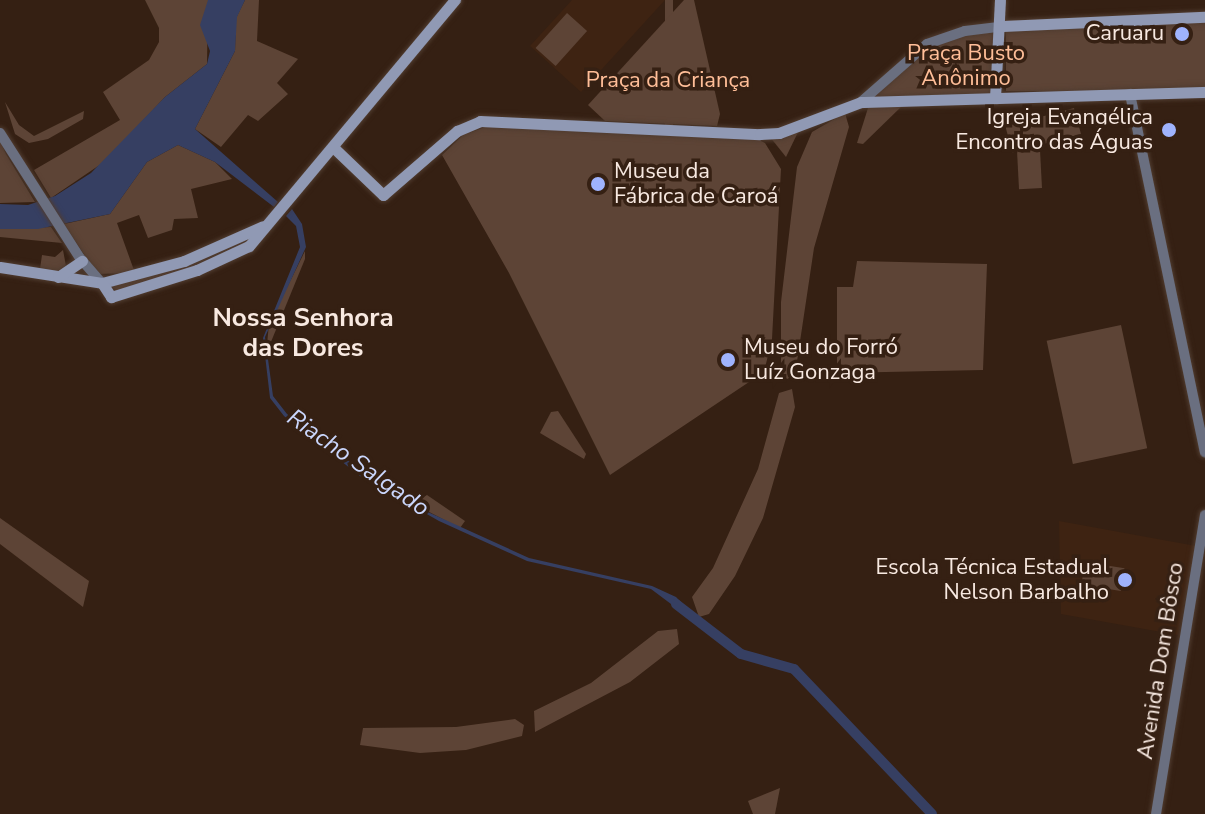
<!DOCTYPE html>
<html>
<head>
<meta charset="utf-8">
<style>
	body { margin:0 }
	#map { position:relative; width:1205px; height:814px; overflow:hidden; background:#352013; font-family:"Nunito Sans",sans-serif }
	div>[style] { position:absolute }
	.built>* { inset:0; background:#3e2312 }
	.green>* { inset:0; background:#5d4436; transform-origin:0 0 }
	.water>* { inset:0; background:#363f62 }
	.canal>* { height:10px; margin:-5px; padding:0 5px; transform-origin:5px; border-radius:5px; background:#363f62 }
	.roads { filter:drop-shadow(0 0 2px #503c30) drop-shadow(0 0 2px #503c30) }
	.tertiary>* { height:10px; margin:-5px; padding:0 5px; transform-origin:5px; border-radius:5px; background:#6a6f80 }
	.secondary>* { height:11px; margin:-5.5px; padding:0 5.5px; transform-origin:5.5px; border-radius:5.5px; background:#9099b4 }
	.dots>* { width:22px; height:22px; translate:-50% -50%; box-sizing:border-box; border:4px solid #352013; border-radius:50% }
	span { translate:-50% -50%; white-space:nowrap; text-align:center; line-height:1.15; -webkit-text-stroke:7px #352013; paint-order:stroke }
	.poi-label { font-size:22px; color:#f8e9e1 }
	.right { translate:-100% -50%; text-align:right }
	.left { translate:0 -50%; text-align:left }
	.park-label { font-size:22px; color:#ffbe98 }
	.street-label { font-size:22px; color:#f8e9e1 }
	.water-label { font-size:24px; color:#cad6fc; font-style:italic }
	.quarter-label { font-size:26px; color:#f8e9e1; font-weight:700 }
</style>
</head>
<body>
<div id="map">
	<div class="built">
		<div style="clip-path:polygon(572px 0,665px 0,581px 92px,530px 46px)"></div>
		<div style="clip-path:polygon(1059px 521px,1196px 546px,1178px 635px,1061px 614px)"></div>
	</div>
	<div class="green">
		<div style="clip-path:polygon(145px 0,208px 0,207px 64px,165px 97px,104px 162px,51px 198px,34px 170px,120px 120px,103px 92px,149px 60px,159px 42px,159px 28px)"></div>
		<div style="clip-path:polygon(245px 0,259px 0,257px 41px,298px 59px,277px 83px,288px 94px,258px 121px,248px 115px,221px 147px,195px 129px,235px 51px,236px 18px)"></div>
		<div style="left:665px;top:0;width:8px;height:125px"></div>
		<div style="clip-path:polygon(684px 0,694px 0,720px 114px,717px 126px,605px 121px,588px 105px)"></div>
		<div style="left:567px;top:13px;width:27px;height:47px;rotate:42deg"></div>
		<div style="left:1205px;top:20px;width:71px;height:199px;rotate:90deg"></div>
		<div style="clip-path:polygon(1001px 30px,994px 94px,866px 98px,924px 49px,962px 34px)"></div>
		<div style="clip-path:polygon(5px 102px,19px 125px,34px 136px,84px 111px,83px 119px,48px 139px,29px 143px,15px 134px)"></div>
		<div style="clip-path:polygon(902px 106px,863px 144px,857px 143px,868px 108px)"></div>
		<div style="left:1074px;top:108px;width:27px;height:71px;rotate:75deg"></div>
		<div style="clip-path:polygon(845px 113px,849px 127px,814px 248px,795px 375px,787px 379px,781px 373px,781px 302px,797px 167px,812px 132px)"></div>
		<div style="clip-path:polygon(488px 126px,753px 137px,765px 143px,781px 169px,772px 339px,764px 372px,610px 475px,509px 273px,442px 155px,463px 135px)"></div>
		<div style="clip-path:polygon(800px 128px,786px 157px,770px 137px)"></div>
		<div style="clip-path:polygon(0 141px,6px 154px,35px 202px,0 203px)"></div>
		<div style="clip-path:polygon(178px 145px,215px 162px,232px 179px,191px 189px,198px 218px,174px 219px,172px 230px,148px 238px,139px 215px,117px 223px,135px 273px,97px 274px,64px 224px,110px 214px,147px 162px)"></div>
		<div style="left:1040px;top:150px;width:38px;height:23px;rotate:87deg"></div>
		<div style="clip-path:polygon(51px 227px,62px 243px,0 237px,0 229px)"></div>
		<div style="clip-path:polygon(63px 250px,66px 266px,55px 273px,40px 269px,42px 255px,55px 257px)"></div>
		<div style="clip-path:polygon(305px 251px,305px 259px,266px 354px,269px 324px)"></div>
		<div style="clip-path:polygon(192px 261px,195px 268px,118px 291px,109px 285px)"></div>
		<div style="clip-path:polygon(857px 261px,987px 264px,983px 370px,837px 373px,837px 287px,853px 287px)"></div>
		<div style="left:1121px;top:325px;width:126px;height:76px;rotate:78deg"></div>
		<div style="clip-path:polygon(792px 389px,795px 407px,763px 518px,735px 576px,709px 614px,699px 617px,692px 597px,713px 568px,758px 469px,779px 393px)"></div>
		<div style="clip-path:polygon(558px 411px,586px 454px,584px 459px,540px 433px,551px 412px)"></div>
		<div style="clip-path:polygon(427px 495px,465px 521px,460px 528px,410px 502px)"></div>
		<div style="clip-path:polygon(0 518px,89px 581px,83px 607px,0 544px)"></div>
		<div style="left:1085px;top:562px;width:40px;height:23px;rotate:9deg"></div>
		<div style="clip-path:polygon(677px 629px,679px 644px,630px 682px,535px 732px,534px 711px,591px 683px,658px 631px)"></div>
		<div style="clip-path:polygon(515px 719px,524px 725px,522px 736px,466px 750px,420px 753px,360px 745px,363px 728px,456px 727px)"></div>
		<div style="clip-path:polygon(780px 788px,775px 814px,753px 814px,748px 801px)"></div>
	</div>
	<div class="water">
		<div style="clip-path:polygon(208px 0,245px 0,237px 17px,235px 51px,195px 129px,278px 202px,274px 207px,215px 162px,178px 145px,147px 162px,110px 214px,38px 229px,0 229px,0 204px,28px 205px,55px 196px,91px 173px,165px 97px,207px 64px,210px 51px,200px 25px)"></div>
		<div style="clip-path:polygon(292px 209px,302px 224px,306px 247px,265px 337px,273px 396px,287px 414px,380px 485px,419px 508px,529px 558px,652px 586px,676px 597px,687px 608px,683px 613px,651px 589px,527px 561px,439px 521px,360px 476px,284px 416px,270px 398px,263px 338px,300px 247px,296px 226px,286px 216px)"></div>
	</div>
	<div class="canal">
		<div style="left:676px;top:604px;width:82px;rotate:37.6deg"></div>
		<div style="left:741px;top:654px;width:55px;rotate:15.8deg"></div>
		<div style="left:794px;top:669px;width:200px;rotate:46.4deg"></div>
	</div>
	<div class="roads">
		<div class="tertiary">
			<div style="left:1130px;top:94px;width:366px;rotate:78.2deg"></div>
			<div style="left:861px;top:102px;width:88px;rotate:-41.3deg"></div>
			<div style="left:927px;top:44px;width:40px;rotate:-18.9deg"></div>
			<div style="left:965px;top:31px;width:38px;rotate:-7deg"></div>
			<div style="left:0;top:133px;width:148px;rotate:57.4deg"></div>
			<div style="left:80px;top:258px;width:33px;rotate:49deg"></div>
			<div style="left:1156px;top:814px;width:303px;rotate:-80.7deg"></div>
		</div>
		<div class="secondary">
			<div style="left:1003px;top:26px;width:202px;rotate:-2.6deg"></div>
			<div style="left:995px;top:98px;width:98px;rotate:-87.1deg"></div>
			<div style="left:334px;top:148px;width:68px;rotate:43.8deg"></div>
			<div style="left:383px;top:195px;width:98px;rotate:-40.9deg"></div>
			<div style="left:457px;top:131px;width:25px;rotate:-23deg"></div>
			<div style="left:480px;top:121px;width:280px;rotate:2.7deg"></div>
			<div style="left:760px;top:134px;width:19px;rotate:-3deg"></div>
			<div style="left:779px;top:133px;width:88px;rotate:-20.7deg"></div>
			<div style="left:861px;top:102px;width:344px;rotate:-1.7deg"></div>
			<div style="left:0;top:267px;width:103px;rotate:8.9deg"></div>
			<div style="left:102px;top:283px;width:85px;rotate:-15deg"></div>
			<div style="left:184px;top:261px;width:86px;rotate:-23.9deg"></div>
			<div style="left:58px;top:277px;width:29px;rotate:-34deg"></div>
			<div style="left:102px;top:283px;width:17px;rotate:57deg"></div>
			<div style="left:111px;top:297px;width:90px;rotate:-17.4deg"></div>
			<div style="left:197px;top:270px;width:57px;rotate:-24.8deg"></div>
			<div style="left:249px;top:246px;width:321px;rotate:-50.1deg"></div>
		</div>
	</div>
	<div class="dots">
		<div style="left:1182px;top:34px;background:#9fb3fd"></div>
		<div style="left:1169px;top:130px;background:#9fb3fd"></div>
		<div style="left:598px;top:184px;background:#9fb3fd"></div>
		<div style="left:728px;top:360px;background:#9fb3fd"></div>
		<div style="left:1125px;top:580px;background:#9fb3fd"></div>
	</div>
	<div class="poi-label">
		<span class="right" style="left:1164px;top:34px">Caruaru</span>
		<span class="right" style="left:1153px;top:130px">Igreja Evangélica<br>Encontro das Águas</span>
		<span class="left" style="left:614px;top:184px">Museu da<br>Fábrica de Caroá</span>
		<span class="left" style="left:744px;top:360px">Museu do Forró<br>Luíz Gonzaga</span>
		<span class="right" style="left:1109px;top:580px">Escola Técnica Estadual<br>Nelson Barbalho</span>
	</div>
	<div class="park-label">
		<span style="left:966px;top:66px">Praça Busto<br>Anônimo</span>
		<span style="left:668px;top:81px">Praça da Criança</span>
	</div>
	<div class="street-label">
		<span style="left:1161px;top:661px;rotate:-81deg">Avenida Dom Bôsco</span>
	</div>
	<div class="water-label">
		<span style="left:358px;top:463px;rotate:35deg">Riacho Salgado</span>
	</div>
	<div class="quarter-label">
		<span style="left:303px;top:333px">Nossa Senhora<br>das Dores</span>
	</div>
</div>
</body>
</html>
